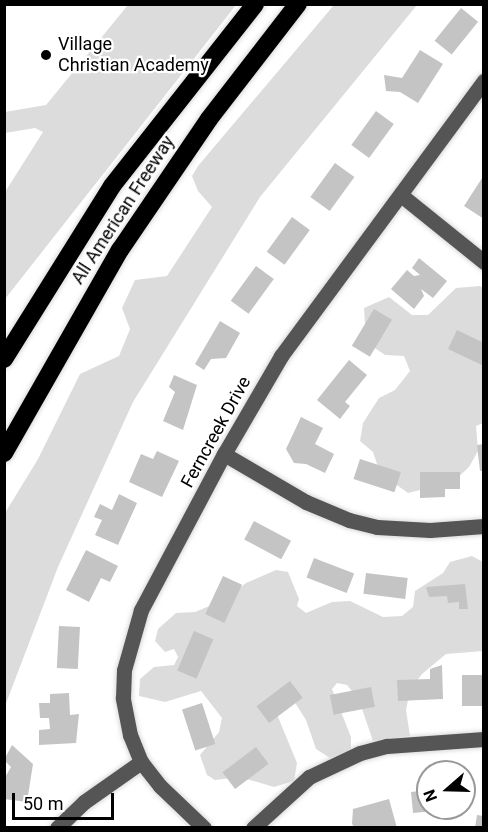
<!DOCTYPE html>
<html>
<head>
<meta charset="utf-8">
<style>
	body { margin:0 }
	#map { position:relative; width:488px; height:832px; overflow:hidden; background:#fff; font-family:Roboto,sans-serif }
	div>[style] { position:absolute }
	.green>* { inset:0; background:#dcdcdc }
	.building>* { inset:0; background:#c4c4c4; transform-origin:0 0 }
	.roads { filter:drop-shadow(0 0 2px #dbdbdb) drop-shadow(0 0 2px #dbdbdb) }
	.minor>* { height:15px; margin:-7.5px; padding:0 7.5px; transform-origin:7.5px; border-radius:7.5px; background:#555 }
	.highway>* { height:18px; margin:-9px; padding:0 9px; transform-origin:9px; border-radius:9px; background:#000 }
	.dots>* { width:16px; height:16px; translate:-50% -50%; box-sizing:border-box; border:3px solid #fff; border-radius:50% }
	span { translate:-50% -50%; white-space:nowrap; text-align:center; line-height:1.15; -webkit-text-stroke:4.5px #fff; paint-order:stroke }
	.poi-label { font-size:18px; color:#000 }
	.left { translate:0 -50%; text-align:left }
	.street-label { font-size:18px; color:#000 }
	.frame { position:absolute; inset:0; border:6px solid #000; pointer-events:none }
	.north { position:absolute; left:416px; top:760px; width:60px; height:60px; box-sizing:border-box; background:#fff; border:2px solid #999; border-radius:50%; rotate:250deg; font-size:16px; font-weight:700; line-height:24px; text-align:center; color:#000 }
	.north::after { content:''; display:block; margin:auto; width:21px; height:27px; background:#000; clip-path:polygon(50% 0,100% 100%,50% 72%,0 100%) }
	.scale { position:absolute; left:12px; top:793px; width:102px; height:27px; box-sizing:border-box; border:3px solid #000; border-top:0; padding-left:8px; font-size:18px; line-height:21px; white-space:nowrap; color:#000; -webkit-text-stroke:4px #fff; paint-order:stroke }
</style>
</head>
<body>
<div id="map">
	<div class="green">
		<div style="clip-path:polygon(128px 5px,236px 5px,5px 299px,5px 192px,43px 132px,35px 128px,5px 133px,5px 112px,46px 105px)"></div>
		<div style="clip-path:polygon(334px 5px,417px 5px,260px 197px,133px 402px,58px 567px,5px 706px,5px 513px,38px 459px,80px 374px,119px 356px,130px 329px,122px 308px,135px 280px,167px 276px,212px 207px,198px 191px,192px 176px,198px 166px)"></div>
		<div style="clip-path:polygon(480px 286px,484px 289px,483px 423px,476px 426px,478px 451px,469px 467px,453px 482px,408px 493px,380px 473px,373px 452px,360px 441px,363px 423px,379px 398px,395px 390px,410px 371px,404px 356px,385px 355px,366px 342px,364px 308px,389px 297px,412px 315px,428px 315px,456px 288px)"></div>
		<div style="clip-path:polygon(472px 556px,483px 562px,483px 651px,446px 654px,422px 674px,410px 690px,406px 710px,410px 736px,373px 741px,359px 700px,347px 685px,337px 683px,332px 689px,351px 737px,351px 751px,330px 758px,316px 749px,306px 720px,294px 701px,276px 712px,297px 763px,294px 781px,274px 787px,240px 777px,215px 780px,207px 775px,200px 755px,219px 732px,222px 718px,201px 691px,165px 702px,139px 696px,140px 679px,154px 667px,174px 665px,178px 657px,174px 649px,165px 652px,155px 641px,158px 629px,176px 613px,195px 612px,226px 599px,246px 583px,276px 570px,288px 572px,299px 599px,297px 606px,306px 613px,332px 602px,350px 601px,383px 617px,402px 616px,413px 607px,415px 591px,443px 573px,450px 562px)"></div>
	</div>
	<div class="building">
		<div style="left:461px;top:8px;width:22px;height:42px;rotate:39deg"></div>
		<div style="clip-path:polygon(420px 50px,443px 64px,418px 103px,400px 92px,386px 91px,384px 75px,402px 78px)"></div>
		<div style="left:376px;top:111px;width:22px;height:42px;rotate:36deg"></div>
		<div style="left:335px;top:163px;width:24px;height:42px;rotate:36deg"></div>
		<div style="clip-path:polygon(484px 175px,484px 219px,464px 206px)"></div>
		<div style="left:292px;top:217px;width:22px;height:43px;rotate:36deg"></div>
		<div style="clip-path:polygon(419px 258px,447px 281px,433px 298px,421px 289px,424px 296px,414px 309px,391px 289px,407px 270px,414px 276px,420px 275px,412px 268px)"></div>
		<div style="left:256px;top:266px;width:22px;height:43px;rotate:36deg"></div>
		<div style="left:374px;top:309px;width:21px;height:43px;rotate:31deg"></div>
		<div style="clip-path:polygon(220px 321px,240px 333px,226px 358px,211px 359px,204px 370px,195px 364px)"></div>
		<div style="clip-path:polygon(457px 330px,484px 343px,484px 366px,448px 349px)"></div>
		<div style="clip-path:polygon(349px 360px,367px 375px,345px 402px,350px 406px,340px 419px,317px 400px)"></div>
		<div style="clip-path:polygon(174px 375px,197px 385px,183px 430px,163px 421px,175px 392px,169px 387px)"></div>
		<div style="clip-path:polygon(301px 417px,323px 428px,315px 444px,334px 454px,325px 473px,306px 464px,294px 463px,286px 449px)"></div>
		<div style="clip-path:polygon(484px 444px,484px 470px,480px 471px,477px 445px)"></div>
		<div style="clip-path:polygon(157px 451px,179px 461px,162px 497px,129px 482px,141px 454px,153px 459px)"></div>
		<div style="left:360px;top:459px;width:43px;height:21px;rotate:18deg"></div>
		<div style="clip-path:polygon(420px 472px,460px 472px,460px 489px,445px 489px,445px 497px,420px 498px)"></div>
		<div style="clip-path:polygon(119px 494px,137px 503px,118px 545px,95px 535px,102px 520px,94px 517px,100px 504px,112px 510px)"></div>
		<div style="left:254px;top:521px;width:42px;height:21px;rotate:28deg"></div>
		<div style="clip-path:polygon(86px 550px,118px 566px,110px 582px,101px 578px,89px 602px,66px 590px)"></div>
		<div style="left:314px;top:558px;width:43px;height:21px;rotate:21deg"></div>
		<div style="left:366px;top:573px;width:42px;height:21px;rotate:7deg"></div>
		<div style="left:223px;top:576px;width:21px;height:42px;rotate:25deg"></div>
		<div style="clip-path:polygon(465px 584px,468px 609px,459px 609px,459px 602px,448px 603px,447px 596px,429px 597px,426px 587px)"></div>
		<div style="left:59px;top:626px;width:21px;height:42px;rotate:3deg"></div>
		<div style="left:194px;top:631px;width:21px;height:43px;rotate:23deg"></div>
		<div style="clip-path:polygon(442px 665px,443px 699px,398px 701px,397px 680px,430px 679px,430px 669px)"></div>
		<div style="left:462px;top:675px;width:22px;height:31px"></div>
		<div style="left:290px;top:681px;width:21px;height:42px;rotate:53deg"></div>
		<div style="left:371px;top:687px;width:20px;height:42px;rotate:79deg"></div>
		<div style="clip-path:polygon(69px 693px,70px 715px,79px 714px,76px 743px,39px 745px,39px 730px,50px 729px,49px 718px,40px 718px,39px 703px,50px 703px,50px 694px)"></div>
		<div style="left:202px;top:703px;width:43px;height:21px;rotate:72deg"></div>
		<div style="clip-path:polygon(12px 745px,33px 764px,27px 802px,4px 799px,4px 779px,11px 767px,4px 760px)"></div>
		<div style="left:256px;top:747px;width:21px;height:42px;rotate:53deg"></div>
		<div style="clip-path:polygon(428px 790px,428px 808px,445px 810px,413px 813px,411px 792px)"></div>
		<div style="clip-path:polygon(389px 799px,397px 828px,355px 828px,352px 824px,353px 809px)"></div>
		<div style="clip-path:polygon(477px 815px,484px 816px,484px 828px,475px 828px)"></div>
	</div>
	<div class="roads">
		<div class="minor">
			<div style="left:401px;top:195px;width:107px;rotate:38.9deg"></div>
			<div style="left:224px;top:454px;width:95px;rotate:30.3deg"></div>
			<div style="left:306px;top:502px;width:47px;rotate:22.7deg"></div>
			<div style="left:349px;top:520px;width:29px;rotate:14deg"></div>
			<div style="left:377px;top:527px;width:53px;rotate:3.2deg"></div>
			<div style="left:430px;top:530px;width:54px;rotate:-4.2deg"></div>
			<div style="left:57px;top:828px;width:37px;rotate:-44deg"></div>
			<div style="left:84px;top:802px;width:70px;rotate:-35.1deg"></div>
			<div style="left:204px;top:828px;width:61px;rotate:-136.3deg"></div>
			<div style="left:160px;top:786px;width:31px;rotate:-128deg"></div>
			<div style="left:141px;top:762px;width:29px;rotate:-112deg"></div>
			<div style="left:130px;top:735px;width:38px;rotate:-101deg"></div>
			<div style="left:123px;top:698px;width:28px;rotate:-88deg"></div>
			<div style="left:124px;top:670px;width:62px;rotate:-74.2deg"></div>
			<div style="left:141px;top:610px;width:177px;rotate:-62deg"></div>
			<div style="left:224px;top:454px;width:113px;rotate:-59.8deg"></div>
			<div style="left:281px;top:356px;width:342px;rotate:-53.6deg"></div>
			<div style="left:253px;top:828px;width:76px;rotate:-42.3deg"></div>
			<div style="left:309px;top:777px;width:56px;rotate:-25.2deg"></div>
			<div style="left:360px;top:753px;width:28px;rotate:-15deg"></div>
			<div style="left:387px;top:746px;width:97px;rotate:-4.1deg"></div>
		</div>
		<div class="highway">
			<div style="left:4px;top:359px;width:204px;rotate:-58deg"></div>
			<div style="left:112px;top:186px;width:231px;rotate:-51.8deg"></div>
			<div style="left:4px;top:453px;width:234px;rotate:-60.3deg"></div>
			<div style="left:120px;top:250px;width:158px;rotate:-55.8deg"></div>
			<div style="left:209px;top:119px;width:145px;rotate:-52.3deg"></div>
		</div>
	</div>
	<div class="dots">
		<div style="left:46px;top:55px;background:#000"></div>
	</div>
	<div class="poi-label">
		<span class="left" style="left:58px;top:55px">Village<br>Christian Academy</span>
	</div>
	<div class="street-label">
		<span style="left:123px;top:210px;rotate:-57deg">All American Freeway</span>
		<span style="left:216px;top:432px;rotate:-61deg">Ferncreek Drive</span>
	</div>
	<div class="frame"></div>
	<div class="north">N</div>
	<div class="scale">50 m</div>
</div>
</body>
</html>
